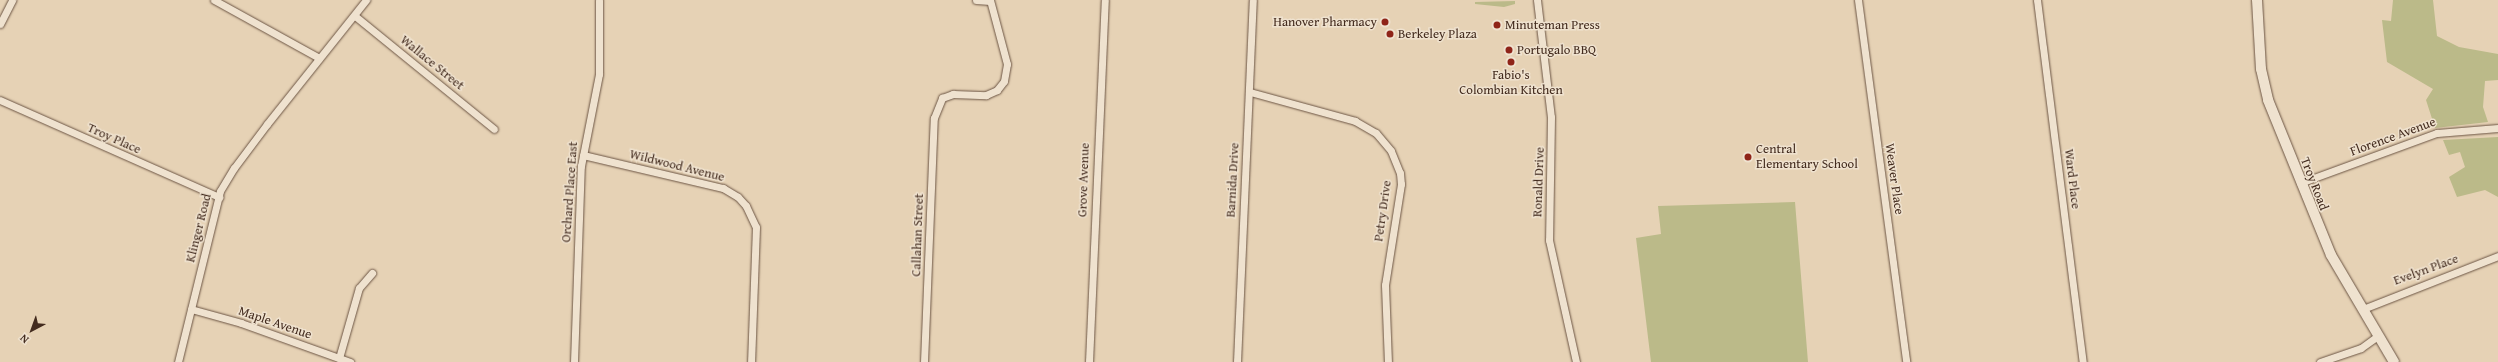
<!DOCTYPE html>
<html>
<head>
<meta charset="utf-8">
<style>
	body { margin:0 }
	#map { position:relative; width:2498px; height:362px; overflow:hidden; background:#e6d2b5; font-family:"Gentium Book Plus",serif }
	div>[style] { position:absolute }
	.green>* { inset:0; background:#bbba89 }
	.roads { filter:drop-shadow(0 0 1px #6c5544) drop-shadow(0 0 1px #6c5544) }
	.street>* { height:7px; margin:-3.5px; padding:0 3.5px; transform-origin:3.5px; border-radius:3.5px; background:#efe2cf }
	.secondary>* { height:10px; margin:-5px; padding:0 5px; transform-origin:5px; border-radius:5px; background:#efe2cf }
	.dots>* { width:11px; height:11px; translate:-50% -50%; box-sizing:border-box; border:2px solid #efe2cf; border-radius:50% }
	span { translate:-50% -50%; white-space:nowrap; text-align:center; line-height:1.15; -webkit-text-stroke:3px #efe2cf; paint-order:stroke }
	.poi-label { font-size:13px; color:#432b1e }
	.right { translate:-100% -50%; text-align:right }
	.left { translate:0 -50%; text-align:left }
	.street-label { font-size:13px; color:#432b1e }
	.north { position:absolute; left:12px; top:310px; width:40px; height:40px; -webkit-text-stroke:3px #efe2cf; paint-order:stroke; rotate:221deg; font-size:11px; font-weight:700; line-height:16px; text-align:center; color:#432b1e }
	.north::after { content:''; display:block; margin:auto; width:14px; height:18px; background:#432b1e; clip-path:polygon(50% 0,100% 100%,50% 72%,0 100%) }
</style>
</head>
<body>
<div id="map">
	<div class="green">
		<div style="clip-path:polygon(2393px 0,2433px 0,2437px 36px,2459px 47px,2498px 54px,2498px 80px,2485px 81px,2483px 107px,2488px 122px,2435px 128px,2426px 100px,2433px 89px,2387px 62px,2382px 20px,2391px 21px)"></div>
		<div style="clip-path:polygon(1515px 1px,1515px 4px,1504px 7px,1475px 4px,1475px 2px)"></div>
		<div style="clip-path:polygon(2498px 137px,2498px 197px,2485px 190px,2457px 197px,2449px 177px,2465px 167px,2460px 152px,2449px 155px,2443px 140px)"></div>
		<div style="clip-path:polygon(1795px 202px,1808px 362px,1651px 362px,1636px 238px,1661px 234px,1658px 206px)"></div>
	</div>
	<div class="roads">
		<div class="street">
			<div style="left:214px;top:0;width:120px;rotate:28.9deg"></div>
			<div style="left:976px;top:0;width:14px;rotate:4deg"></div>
			<div style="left:1537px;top:0;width:118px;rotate:83.2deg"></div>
			<div style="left:1551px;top:117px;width:123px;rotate:90.9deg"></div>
			<div style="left:1549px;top:240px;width:125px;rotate:77.5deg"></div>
			<div style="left:1858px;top:0;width:365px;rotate:82.4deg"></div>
			<div style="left:2037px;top:0;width:365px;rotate:82.8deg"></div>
			<div style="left:355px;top:16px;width:179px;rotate:39.1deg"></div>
			<div style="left:0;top:24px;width:27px;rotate:-63deg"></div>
			<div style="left:1250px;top:92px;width:109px;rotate:15.4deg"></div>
			<div style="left:1355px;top:121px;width:24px;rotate:30deg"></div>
			<div style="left:1376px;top:133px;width:23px;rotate:50deg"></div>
			<div style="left:1391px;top:151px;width:24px;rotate:68deg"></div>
			<div style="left:1400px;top:173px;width:11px;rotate:85deg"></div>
			<div style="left:1401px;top:184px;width:102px;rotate:99deg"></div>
			<div style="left:1385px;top:285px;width:77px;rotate:87.8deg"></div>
			<div style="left:0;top:100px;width:240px;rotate:23.9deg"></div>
			<div style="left:583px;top:155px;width:144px;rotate:13.3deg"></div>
			<div style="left:723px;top:188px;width:17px;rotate:31deg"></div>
			<div style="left:738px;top:197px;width:12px;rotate:48deg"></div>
			<div style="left:746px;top:206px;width:23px;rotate:65deg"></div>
			<div style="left:756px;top:227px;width:135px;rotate:92.1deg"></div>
			<div style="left:2300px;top:183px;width:146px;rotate:-20.1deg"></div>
			<div style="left:2437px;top:133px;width:61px;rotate:-4.7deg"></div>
			<div style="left:191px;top:309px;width:52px;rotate:15.6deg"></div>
			<div style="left:241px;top:323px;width:116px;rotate:19.7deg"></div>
			<div style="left:2363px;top:309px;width:145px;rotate:-21.4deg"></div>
			<div style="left:339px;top:358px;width:73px;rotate:-74.1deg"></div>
			<div style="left:359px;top:288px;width:20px;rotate:-49deg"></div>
			<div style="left:178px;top:362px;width:176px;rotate:-76.2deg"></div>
			<div style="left:220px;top:191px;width:27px;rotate:-59deg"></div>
			<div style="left:234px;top:168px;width:55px;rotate:-53.1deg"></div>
			<div style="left:267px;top:124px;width:159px;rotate:-51.4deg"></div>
			<div style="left:574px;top:362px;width:196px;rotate:-88deg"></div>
			<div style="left:581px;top:166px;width:94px;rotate:-78.9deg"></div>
			<div style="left:599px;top:74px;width:74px;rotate:-90deg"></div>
			<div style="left:924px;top:362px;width:244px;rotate:-87.7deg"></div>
			<div style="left:934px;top:118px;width:22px;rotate:-68deg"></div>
			<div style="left:942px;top:98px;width:12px;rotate:-20deg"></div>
			<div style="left:953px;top:94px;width:33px;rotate:2deg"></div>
			<div style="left:986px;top:95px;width:12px;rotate:-24deg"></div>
			<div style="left:997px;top:90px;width:11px;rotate:-52deg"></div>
			<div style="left:1004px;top:81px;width:17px;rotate:-80deg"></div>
			<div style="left:1007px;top:64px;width:66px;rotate:-104.9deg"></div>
			<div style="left:1089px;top:362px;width:362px;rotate:-87.5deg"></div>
			<div style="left:1237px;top:362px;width:362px;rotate:-87.5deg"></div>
			<div style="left:2320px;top:362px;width:43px;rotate:-18.9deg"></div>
			<div style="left:2361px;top:348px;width:22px;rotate:-36deg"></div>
		</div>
		<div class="secondary">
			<div style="left:2257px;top:0;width:69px;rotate:86.7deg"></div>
			<div style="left:2261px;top:69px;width:32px;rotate:77deg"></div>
			<div style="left:2268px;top:100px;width:167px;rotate:67.9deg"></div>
			<div style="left:2331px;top:255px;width:124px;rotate:59.5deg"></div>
		</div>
	</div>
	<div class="dots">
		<div style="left:1385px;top:22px;background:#8f2418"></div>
		<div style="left:1497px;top:25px;background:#8f2418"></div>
		<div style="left:1390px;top:34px;background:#8f2418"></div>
		<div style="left:1509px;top:50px;background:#8f2418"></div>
		<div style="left:1511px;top:62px;background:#8f2418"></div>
		<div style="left:1748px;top:157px;background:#8f2418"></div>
	</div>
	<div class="poi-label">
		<span class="right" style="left:1377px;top:22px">Hanover Pharmacy</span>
		<span class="left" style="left:1505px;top:25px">Minuteman Press</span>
		<span class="left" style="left:1398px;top:34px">Berkeley Plaza</span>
		<span class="left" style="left:1517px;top:50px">Portugalo BBQ</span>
		<span style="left:1511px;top:83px">Fabio's<br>Colombian Kitchen</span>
		<span class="left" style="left:1756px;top:157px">Central<br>Elementary School</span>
	</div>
	<div class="street-label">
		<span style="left:432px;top:63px;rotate:39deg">Wallace Street</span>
		<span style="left:2393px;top:137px;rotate:-20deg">Florence Avenue</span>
		<span style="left:114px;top:139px;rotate:24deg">Troy Place</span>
		<span style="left:677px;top:166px;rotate:14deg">Wildwood Avenue</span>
		<span style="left:1894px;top:179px;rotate:82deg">Weaver Place</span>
		<span style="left:2072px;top:179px;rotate:83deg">Ward Place</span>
		<span style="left:1084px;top:180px;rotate:-88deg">Grove Avenue</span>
		<span style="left:1233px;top:180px;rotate:-87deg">Barnida Drive</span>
		<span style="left:1539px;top:182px;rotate:-88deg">Ronald Drive</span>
		<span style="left:2314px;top:184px;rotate:69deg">Troy Road</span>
		<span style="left:570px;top:192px;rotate:-86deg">Orchard Place East</span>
		<span style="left:1383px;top:211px;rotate:-82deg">Petry Drive</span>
		<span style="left:199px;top:228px;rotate:-76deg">Klinger Road</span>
		<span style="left:918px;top:235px;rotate:-88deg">Callahan Street</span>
		<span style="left:2426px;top:270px;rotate:-20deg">Evelyn Place</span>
		<span style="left:275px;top:323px;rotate:19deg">Maple Avenue</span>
	</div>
	<div class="north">N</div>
</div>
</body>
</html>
